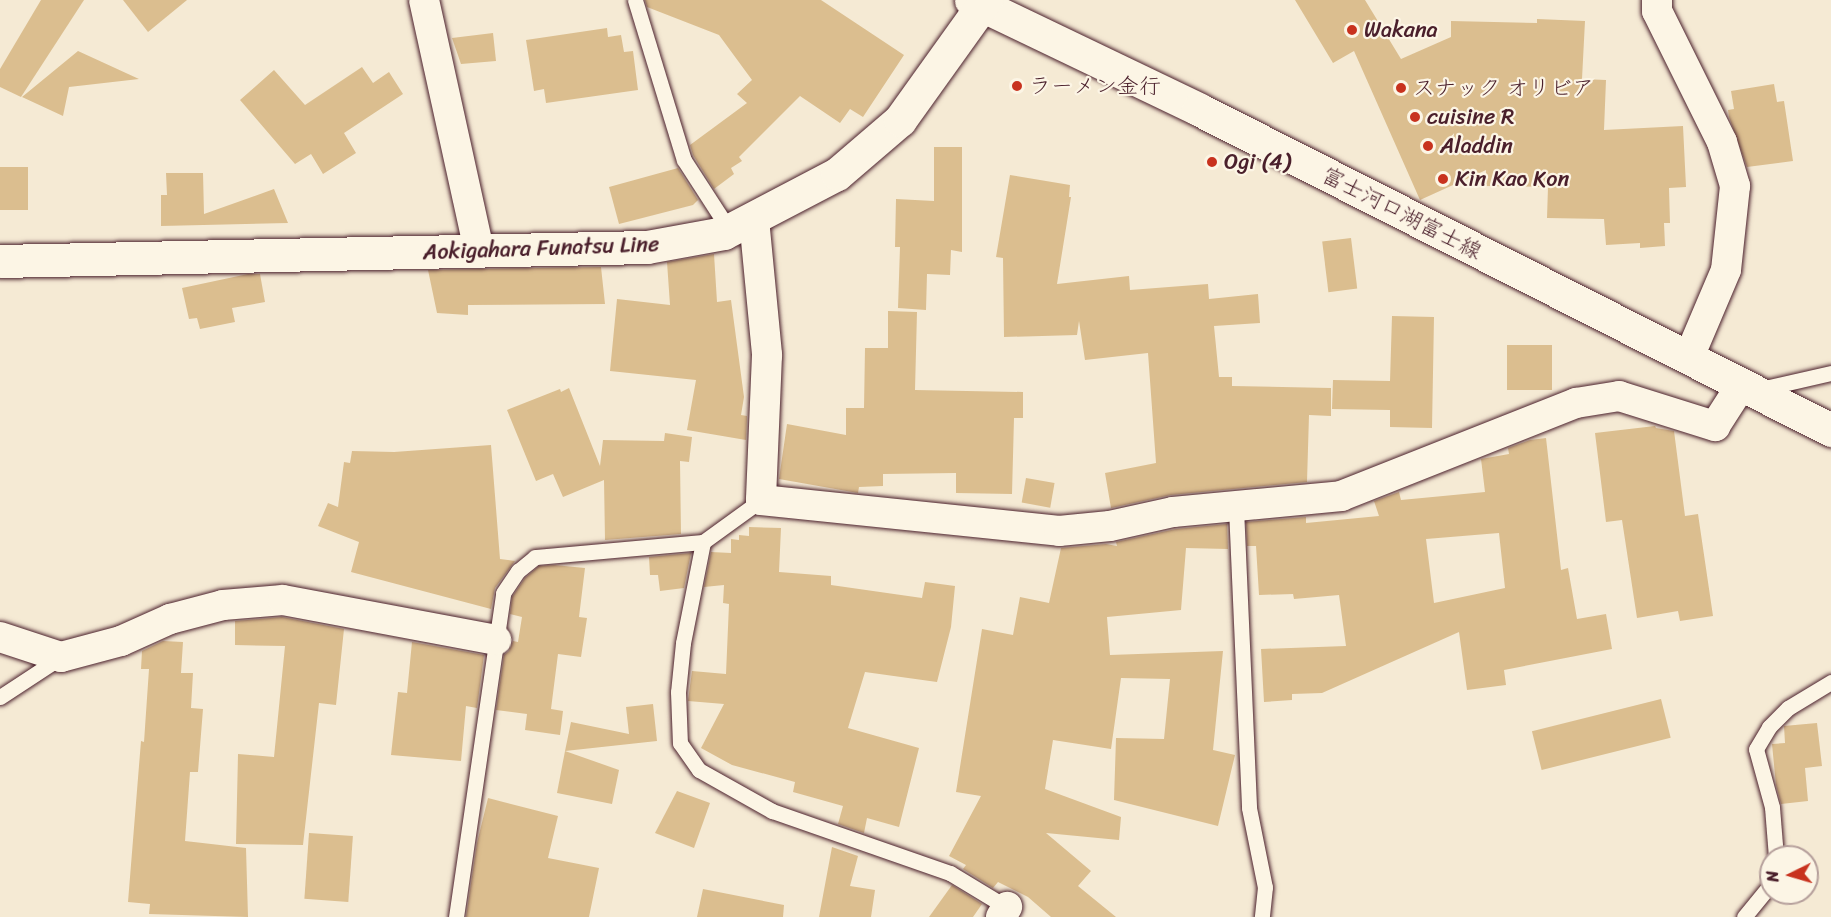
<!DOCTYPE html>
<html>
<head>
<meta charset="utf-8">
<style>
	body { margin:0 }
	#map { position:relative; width:1831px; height:917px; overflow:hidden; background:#f5ead4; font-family:Sriracha,"Klee One",sans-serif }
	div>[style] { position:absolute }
	.building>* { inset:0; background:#dbbe8f; transform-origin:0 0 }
	.roads { filter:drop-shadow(0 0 2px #4a1f2b) drop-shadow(0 0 2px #4a1f2b) }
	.service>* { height:15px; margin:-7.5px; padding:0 7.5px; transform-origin:7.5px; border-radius:7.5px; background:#fcf5e5 }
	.minor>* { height:30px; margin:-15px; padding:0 15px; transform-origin:15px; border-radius:15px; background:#fcf5e5 }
	.secondary>* { height:33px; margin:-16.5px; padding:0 16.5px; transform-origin:16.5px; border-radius:16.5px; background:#fcf5e5 }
	.dots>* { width:16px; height:16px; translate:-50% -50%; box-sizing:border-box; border:3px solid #fcf5e5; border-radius:50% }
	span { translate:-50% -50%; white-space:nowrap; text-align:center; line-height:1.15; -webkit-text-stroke:4.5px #fcf5e5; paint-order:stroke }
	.poi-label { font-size:22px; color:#4a1f2b }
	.left { translate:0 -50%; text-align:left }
	.street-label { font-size:22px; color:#4a1f2b }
	.north { position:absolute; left:1759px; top:845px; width:60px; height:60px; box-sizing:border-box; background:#fcf5e5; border:2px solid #b59f9b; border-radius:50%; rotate:265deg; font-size:16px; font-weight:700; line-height:24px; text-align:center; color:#4a1f2b }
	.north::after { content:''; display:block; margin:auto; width:21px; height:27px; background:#c8321e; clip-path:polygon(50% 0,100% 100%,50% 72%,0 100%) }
</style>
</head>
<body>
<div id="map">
	<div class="building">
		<div style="clip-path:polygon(41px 0,84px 0,21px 97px,0 87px,0 69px)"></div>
		<div style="clip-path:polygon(123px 0,187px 0,148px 32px)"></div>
		<div style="clip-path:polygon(645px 0,821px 0,904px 55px,863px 117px,850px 109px,840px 123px,800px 96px,739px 157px,742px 161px,731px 168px,734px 174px,714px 189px,693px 155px,690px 145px,747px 103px,737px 94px,752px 80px,719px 35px,647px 7px)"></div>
		<div style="clip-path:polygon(1295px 0,1365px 0,1401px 59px,1451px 37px,1451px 21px,1537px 23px,1537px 19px,1585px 21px,1582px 79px,1606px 80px,1604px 130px,1683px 126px,1686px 187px,1669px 188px,1670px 223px,1664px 223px,1665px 246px,1640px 248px,1640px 243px,1606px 245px,1604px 219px,1547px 218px,1548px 187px,1486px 186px,1486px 170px,1420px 200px,1354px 51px,1333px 63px)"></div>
		<div style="clip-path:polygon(607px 28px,608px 37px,621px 35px,624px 52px,633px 51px,638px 90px,546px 103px,544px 89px,534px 91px,526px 40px)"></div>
		<div style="clip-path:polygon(493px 33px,496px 61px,461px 64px,452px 38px)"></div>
		<div style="clip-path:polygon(78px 51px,139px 79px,69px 87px,63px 116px,22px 97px)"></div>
		<div style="clip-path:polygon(362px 67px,373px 83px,389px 72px,403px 94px,344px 133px,356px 153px,323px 174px,311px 154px,295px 164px,240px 100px,274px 70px,305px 105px)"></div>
		<div style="clip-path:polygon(1774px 84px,1777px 102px,1784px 101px,1793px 161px,1747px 167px,1729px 117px,1728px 110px,1734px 109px,1731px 91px)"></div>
		<div style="clip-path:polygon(934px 147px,962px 147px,962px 252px,951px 250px,950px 275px,927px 274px,926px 310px,898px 308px,900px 247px,895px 247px,896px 199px,934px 201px)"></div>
		<div style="left:0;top:167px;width:28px;height:43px"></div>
		<div style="clip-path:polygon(678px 168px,698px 200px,693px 205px,619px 224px,609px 187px)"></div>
		<div style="clip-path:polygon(166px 173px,203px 173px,204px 214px,274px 189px,288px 223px,161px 226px,161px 195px,167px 195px)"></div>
		<div style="clip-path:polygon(1010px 175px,1070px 185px,1069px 197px,1071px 197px,1057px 284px,1129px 276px,1130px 290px,1208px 284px,1209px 299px,1258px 294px,1260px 323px,1214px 326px,1219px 377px,1232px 377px,1232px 386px,1331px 388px,1331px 416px,1309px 415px,1307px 482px,1171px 495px,1111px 508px,1105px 473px,1156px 463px,1148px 353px,1085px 360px,1079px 321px,1077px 335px,1004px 337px,1003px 258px,996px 257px)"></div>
		<div style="left:1351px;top:238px;width:51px;height:29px;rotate:83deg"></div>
		<div style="clip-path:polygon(714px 254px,717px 302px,731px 300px,744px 397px,741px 415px,747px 416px,747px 419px,746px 440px,687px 430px,696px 380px,610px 371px,617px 299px,670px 305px,667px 262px)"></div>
		<div style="clip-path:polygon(601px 267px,605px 304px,468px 305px,468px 315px,437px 313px,428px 270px)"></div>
		<div style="clip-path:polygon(248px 274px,260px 274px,265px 302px,232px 308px,235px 322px,200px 329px,197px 318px,189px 319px,182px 288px)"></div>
		<div style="clip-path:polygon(888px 311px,917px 312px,915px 390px,1023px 392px,1023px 418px,1014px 418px,1012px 494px,956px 493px,956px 473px,883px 474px,883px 486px,859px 487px,858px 493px,779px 479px,787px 424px,846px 435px,846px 408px,864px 408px,865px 348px,888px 348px)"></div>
		<div style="clip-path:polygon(1392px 316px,1434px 317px,1432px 428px,1390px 427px,1390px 410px,1332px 409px,1333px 380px,1390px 381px)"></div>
		<div style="left:1507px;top:345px;width:45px;height:45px"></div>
		<div style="clip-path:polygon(569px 388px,600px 466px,603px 440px,664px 441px,665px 433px,692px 437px,689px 462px,680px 461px,681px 534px,605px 540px,604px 480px,563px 497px,553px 474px,536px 481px,507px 410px,560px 389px,561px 392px)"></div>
		<div style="clip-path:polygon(1655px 426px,1656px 428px,1674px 431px,1685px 516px,1698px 514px,1713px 616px,1680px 621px,1678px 611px,1637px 618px,1622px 520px,1606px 522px,1595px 433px)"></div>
		<div style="clip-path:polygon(evenodd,1546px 438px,1561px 570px,1568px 568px,1577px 619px,1606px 614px,1612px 649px,1504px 670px,1506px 685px,1467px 690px,1459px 632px,1322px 693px,1292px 694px,1292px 700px,1264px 702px,1261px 649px,1346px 646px,1339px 595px,1294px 599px,1293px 594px,1259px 595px,1256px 546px,1247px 546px,1246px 522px,1306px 517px,1306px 523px,1379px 516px,1374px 501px,1399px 492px,1401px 500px,1485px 492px,1481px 459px,1509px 454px,1508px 448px,1530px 440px,1546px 438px,1499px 533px,1505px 588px,1434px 603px,1426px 539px,1499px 533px)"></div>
		<div style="clip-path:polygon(491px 445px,500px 559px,515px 561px,495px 588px,491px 609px,351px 572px,359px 542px,318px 526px,328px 503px,338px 507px,344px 462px,350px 463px,352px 451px,394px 452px)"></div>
		<div style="left:1026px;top:478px;width:29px;height:25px;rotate:10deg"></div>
		<div style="clip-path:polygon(1227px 524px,1228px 549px,1186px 548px,1181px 610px,1107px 617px,1110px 655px,1223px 651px,1213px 750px,1235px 755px,1218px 826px,1114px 800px,1116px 738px,1164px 739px,1170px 679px,1121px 678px,1111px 749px,1053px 740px,1045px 789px,1121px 817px,1119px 840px,1046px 833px,1091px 871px,1078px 886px,1116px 917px,1051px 917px,1028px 897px,998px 882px,993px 888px,963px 869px,966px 865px,949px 856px,981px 796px,956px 792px,982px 629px,1013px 635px,1020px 597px,1049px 603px,1061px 548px,1106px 544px,1117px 546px,1116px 542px,1176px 529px)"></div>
		<div style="clip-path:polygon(749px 527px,781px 528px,779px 572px,831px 576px,831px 585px,922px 598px,925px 582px,955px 586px,951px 627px,937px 682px,865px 672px,848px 728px,919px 748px,899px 827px,867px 818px,864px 833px,838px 824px,843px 806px,793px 792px,795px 782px,732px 765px,701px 748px,724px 704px,688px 701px,692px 671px,726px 674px,729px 604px,723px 603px,724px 585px,704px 587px,711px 552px,731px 553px,731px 539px,739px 540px,739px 535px,749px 536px)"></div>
		<div style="clip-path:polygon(691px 553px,684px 588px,660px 591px,658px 575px,650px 575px,649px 557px)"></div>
		<div style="clip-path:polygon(554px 565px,585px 568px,579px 617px,587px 618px,581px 657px,558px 654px,551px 709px,563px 711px,560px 735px,525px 730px,527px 714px,496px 710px,504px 655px,509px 651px,513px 641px,518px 642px,522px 617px,510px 614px,512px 597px,525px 578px,539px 566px)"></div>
		<div style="clip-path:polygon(282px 617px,344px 629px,336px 705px,319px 703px,303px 845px,236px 844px,238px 754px,274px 757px,285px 646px,235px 645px,235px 621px)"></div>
		<div style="clip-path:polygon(163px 641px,183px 642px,181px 673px,193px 673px,191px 708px,203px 709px,198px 772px,190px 772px,185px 841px,246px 848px,248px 917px,149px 914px,150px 904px,128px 902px,141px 741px,144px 742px,149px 669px,141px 669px,142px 651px)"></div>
		<div style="clip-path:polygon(412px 642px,484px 655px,477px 708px,466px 706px,461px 761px,391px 755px,398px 692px,407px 693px)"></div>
		<div style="left:1661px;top:699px;width:40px;height:133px;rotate:76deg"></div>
		<div style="clip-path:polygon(653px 704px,657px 741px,565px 751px,571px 722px,629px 734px,626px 707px)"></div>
		<div style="clip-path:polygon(1817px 723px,1822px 766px,1805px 768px,1808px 801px,1781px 804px,1776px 785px,1772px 744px,1785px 743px,1784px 726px)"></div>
		<div style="clip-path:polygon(565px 751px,619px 770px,612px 804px,557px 793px)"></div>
		<div style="clip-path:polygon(677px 791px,710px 803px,694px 848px,655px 833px)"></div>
		<div style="clip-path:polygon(488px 798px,558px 816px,548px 858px,599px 868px,589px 917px,466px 917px,477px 843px)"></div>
		<div style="left:309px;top:833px;width:44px;height:66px;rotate:4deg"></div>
		<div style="clip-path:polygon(832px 847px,858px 856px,850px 886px,875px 890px,871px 917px,819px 917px)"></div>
		<div style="clip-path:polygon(952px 885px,982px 904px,973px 917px,929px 917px)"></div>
		<div style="clip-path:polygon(703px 889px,784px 905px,783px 917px,697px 917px)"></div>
	</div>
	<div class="roads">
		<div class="service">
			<div style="left:635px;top:0;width:167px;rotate:73deg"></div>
			<div style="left:684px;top:160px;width:85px;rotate:57.1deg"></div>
			<div style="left:1761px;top:389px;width:72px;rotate:-12.9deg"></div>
			<div style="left:761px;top:500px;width:72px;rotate:144.1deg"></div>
			<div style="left:703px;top:542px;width:103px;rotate:101.2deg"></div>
			<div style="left:683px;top:643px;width:49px;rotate:95.8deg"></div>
			<div style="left:678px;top:692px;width:51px;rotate:87.8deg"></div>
			<div style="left:680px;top:743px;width:33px;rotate:55deg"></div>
			<div style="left:699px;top:770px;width:84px;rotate:29.3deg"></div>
			<div style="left:772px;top:811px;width:188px;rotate:19.2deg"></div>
			<div style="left:950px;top:873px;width:71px;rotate:31.2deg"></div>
			<div style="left:1236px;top:508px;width:300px;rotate:87.5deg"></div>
			<div style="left:1249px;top:808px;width:81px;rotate:78.6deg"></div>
			<div style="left:1265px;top:887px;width:30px;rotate:96deg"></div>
			<div style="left:0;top:697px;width:73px;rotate:-33.3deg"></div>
			<div style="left:1776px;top:857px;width:50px;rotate:-94.6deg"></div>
			<div style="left:1772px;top:807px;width:60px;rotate:-105.4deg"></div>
			<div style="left:1756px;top:749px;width:26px;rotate:-59deg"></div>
			<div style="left:1769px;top:727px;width:27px;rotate:-45deg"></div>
			<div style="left:1788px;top:708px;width:50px;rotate:-31.2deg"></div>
			<div style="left:456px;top:917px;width:327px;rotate:-81.7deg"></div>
			<div style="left:503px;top:593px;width:27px;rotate:-56deg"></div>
			<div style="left:518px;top:571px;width:22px;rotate:-39deg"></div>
			<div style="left:535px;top:557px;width:169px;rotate:-5.1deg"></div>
			<div style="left:1744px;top:917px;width:43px;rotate:-50.7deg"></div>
		</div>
		<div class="minor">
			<div style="left:424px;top:0;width:257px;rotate:77.6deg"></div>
			<div style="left:1657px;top:0;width:11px;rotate:90deg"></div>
			<div style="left:1657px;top:11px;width:146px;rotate:63.6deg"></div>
			<div style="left:1722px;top:142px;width:46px;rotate:73.5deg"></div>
			<div style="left:1735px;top:186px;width:84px;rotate:96.1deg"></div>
			<div style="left:1726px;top:270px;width:95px;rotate:113deg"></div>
			<div style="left:754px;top:219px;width:137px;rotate:84.5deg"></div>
			<div style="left:767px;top:355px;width:145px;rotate:92.4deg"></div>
			<div style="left:761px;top:500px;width:300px;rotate:5.9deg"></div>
			<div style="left:1059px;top:531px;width:51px;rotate:-5.6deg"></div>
			<div style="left:1110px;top:526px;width:65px;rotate:-12.5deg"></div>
			<div style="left:1173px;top:512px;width:169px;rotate:-5.4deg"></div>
			<div style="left:1341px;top:496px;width:253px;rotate:-21.6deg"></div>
			<div style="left:1576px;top:403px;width:44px;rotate:-9.2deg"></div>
			<div style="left:1619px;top:396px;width:101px;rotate:17.4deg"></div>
			<div style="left:1715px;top:426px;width:50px;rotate:-57.3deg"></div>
			<div style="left:0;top:637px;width:64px;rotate:18.2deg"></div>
			<div style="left:61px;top:657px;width:62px;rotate:-14.9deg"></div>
			<div style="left:121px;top:641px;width:54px;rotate:-24.2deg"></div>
			<div style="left:170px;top:619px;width:55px;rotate:-14.8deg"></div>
			<div style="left:223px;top:605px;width:60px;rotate:-4.8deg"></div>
			<div style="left:283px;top:600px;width:217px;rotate:10.6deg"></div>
			<div style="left:1001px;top:917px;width:12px;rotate:-59deg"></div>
		</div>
		<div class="secondary">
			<div style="left:971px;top:0;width:252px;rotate:25.6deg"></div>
			<div style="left:1198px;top:109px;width:710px;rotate:26.89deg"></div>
			<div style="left:0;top:261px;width:647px;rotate:-1.24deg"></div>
			<div style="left:647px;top:247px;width:78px;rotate:-10.3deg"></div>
			<div style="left:724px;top:233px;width:127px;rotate:-27.6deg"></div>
			<div style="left:837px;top:174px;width:83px;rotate:-40.6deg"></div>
			<div style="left:900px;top:120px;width:148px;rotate:-54.4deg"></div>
		</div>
	</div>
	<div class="dots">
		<div style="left:1352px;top:30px;background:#c8321e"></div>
		<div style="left:1017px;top:86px;background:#c8321e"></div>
		<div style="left:1401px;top:88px;background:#c8321e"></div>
		<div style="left:1415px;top:117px;background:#c8321e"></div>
		<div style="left:1428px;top:146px;background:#c8321e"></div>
		<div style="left:1212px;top:162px;background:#c8321e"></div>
		<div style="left:1443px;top:179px;background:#c8321e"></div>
	</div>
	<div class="poi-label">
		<span class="left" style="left:1364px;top:30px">Wakana</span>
		<span class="left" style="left:1029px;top:86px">ラーメン金行</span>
		<span class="left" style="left:1413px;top:88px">スナック オリビア</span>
		<span class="left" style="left:1427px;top:117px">cuisine R</span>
		<span class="left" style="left:1440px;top:146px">Aladdin</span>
		<span class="left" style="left:1224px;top:162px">Ogi (4)</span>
		<span class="left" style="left:1455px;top:179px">Kin Kao Kon</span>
	</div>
	<div class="street-label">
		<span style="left:1402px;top:213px;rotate:27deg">富士河口湖富士線</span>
		<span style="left:541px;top:248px;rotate:-2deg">Aokigahara Funatsu Line</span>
	</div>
	<div class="north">N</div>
</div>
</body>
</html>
